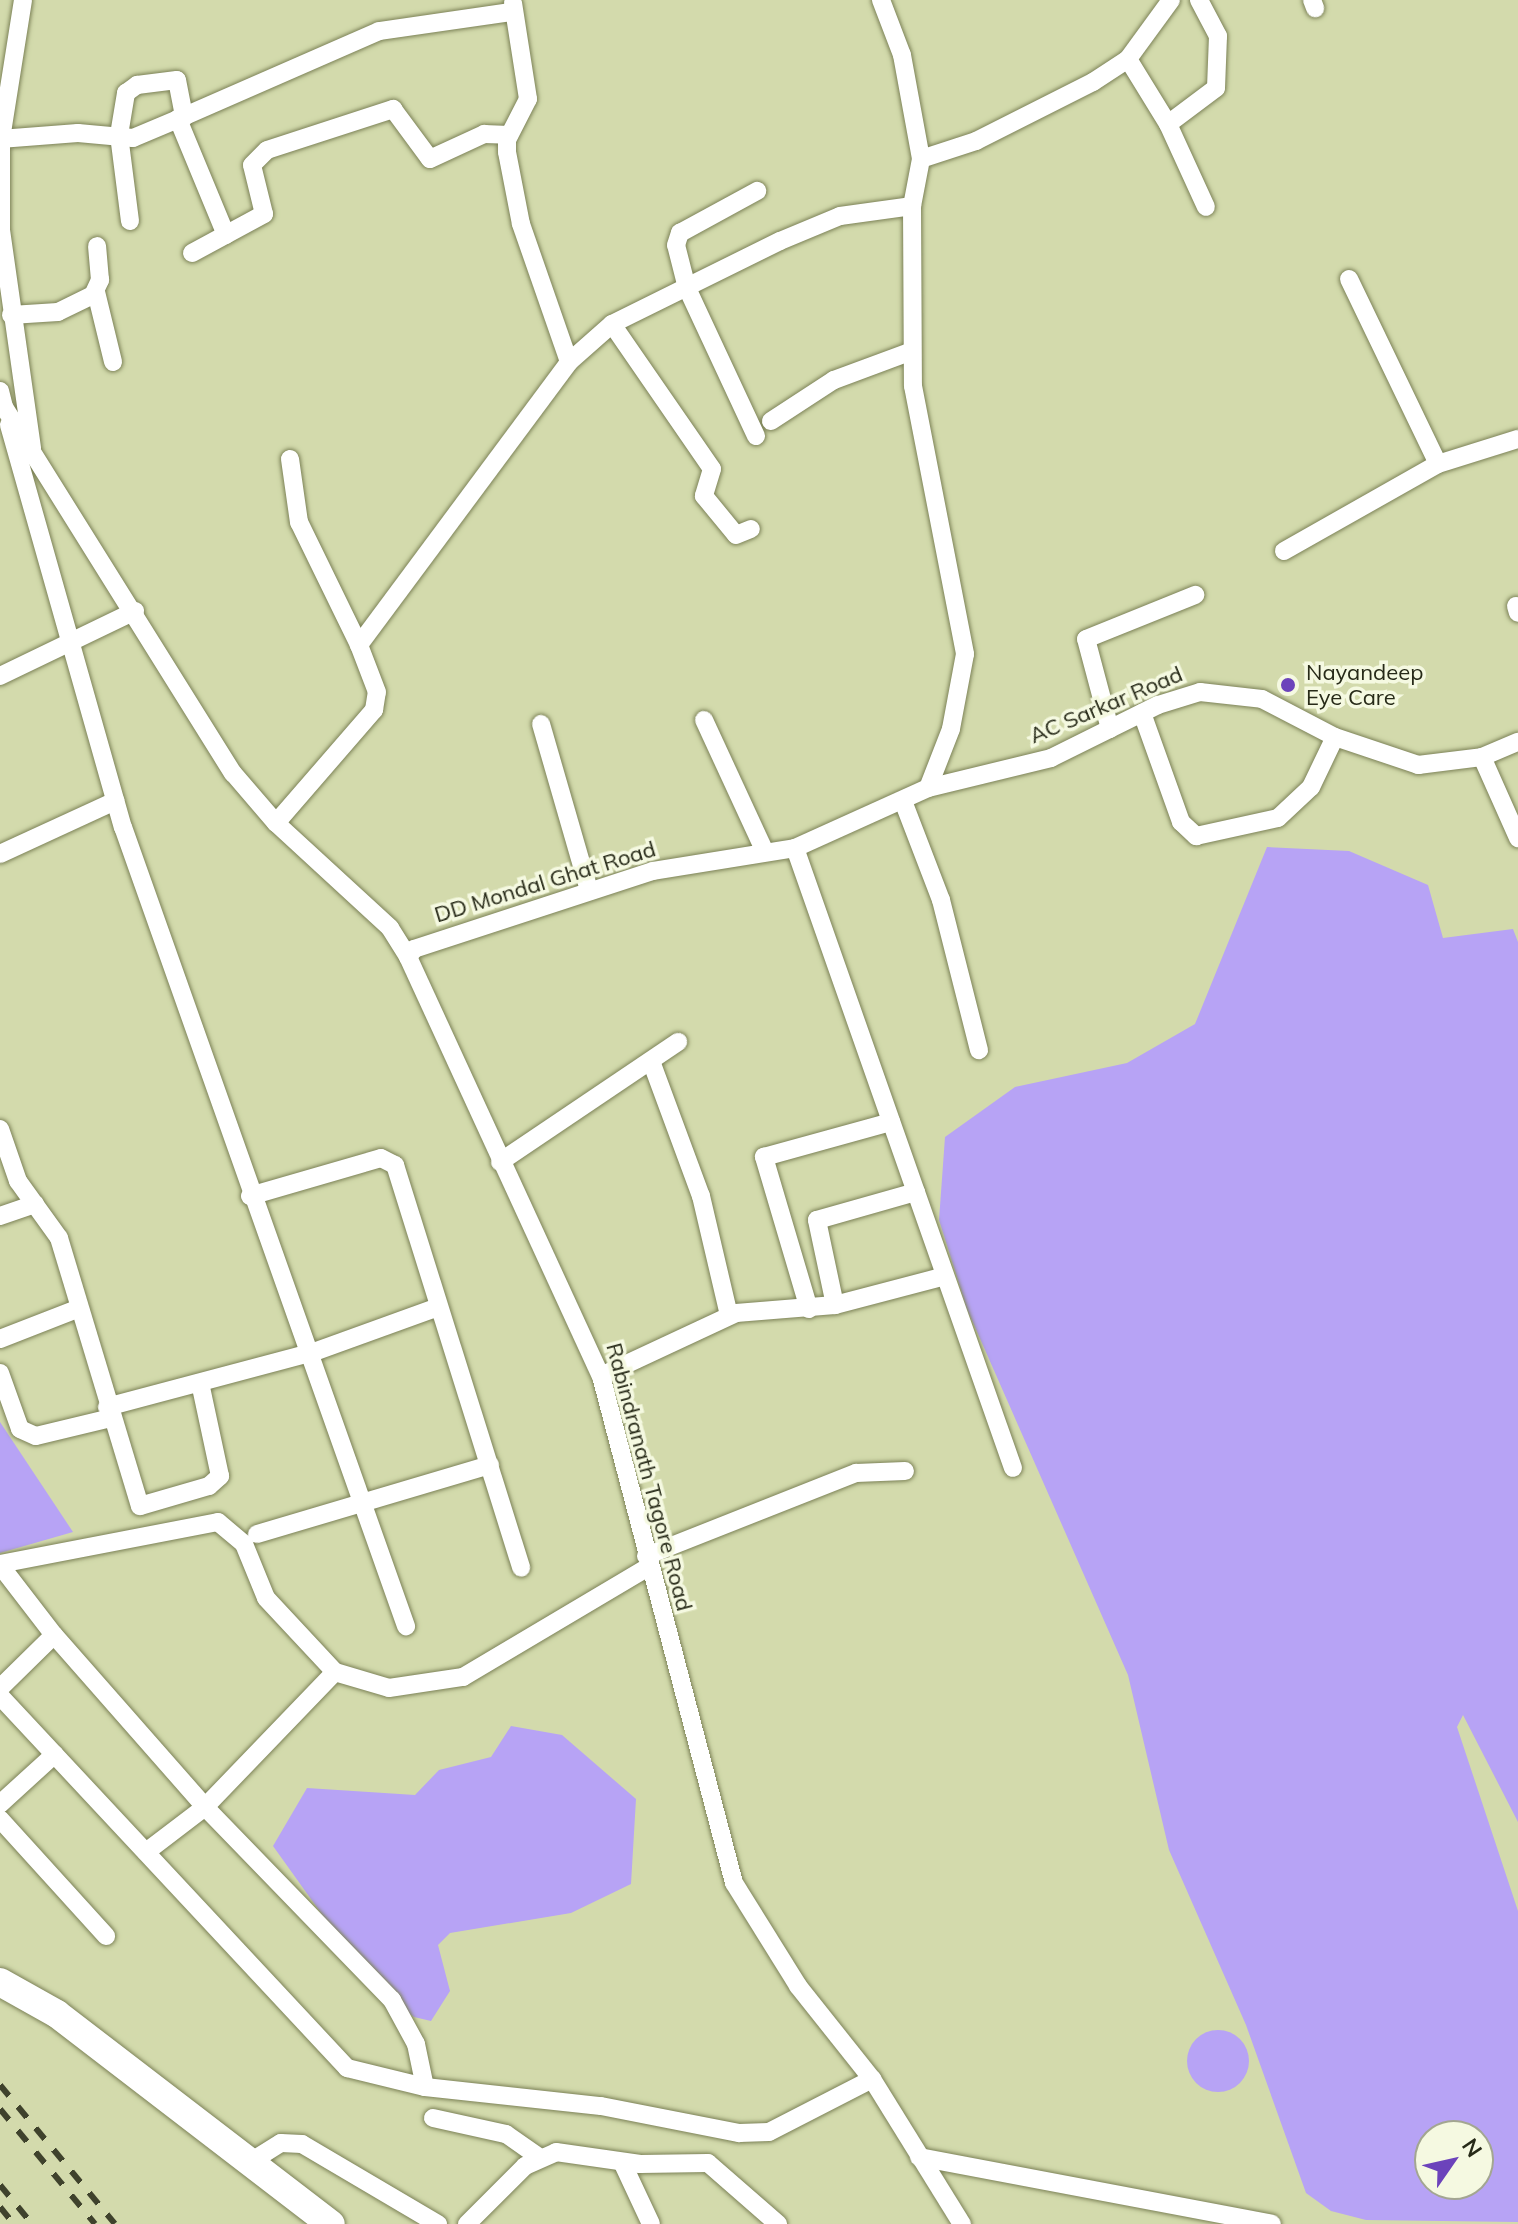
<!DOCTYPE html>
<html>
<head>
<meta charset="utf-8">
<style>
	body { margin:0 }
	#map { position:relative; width:1518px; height:2224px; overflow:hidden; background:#d3daac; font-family:Mulish,sans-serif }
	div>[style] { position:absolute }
	.water>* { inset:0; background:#b7a3f5 }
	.round { border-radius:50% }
	.roads { filter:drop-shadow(0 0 2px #7c8257) drop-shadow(0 0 2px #7c8257) }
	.minor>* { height:18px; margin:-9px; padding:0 9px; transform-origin:9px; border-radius:9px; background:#fff }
	.highway>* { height:28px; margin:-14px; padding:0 14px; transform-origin:14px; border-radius:14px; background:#fff }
	.rail>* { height:6px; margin-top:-3px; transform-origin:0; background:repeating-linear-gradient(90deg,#3f422c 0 14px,transparent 0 28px) }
	.dots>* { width:22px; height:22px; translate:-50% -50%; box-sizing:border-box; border:4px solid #f5f9e1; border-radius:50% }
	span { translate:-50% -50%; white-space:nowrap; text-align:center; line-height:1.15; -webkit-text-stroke:7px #f5f9e1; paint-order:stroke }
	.poi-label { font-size:22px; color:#272a18 }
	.left { translate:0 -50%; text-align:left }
	.street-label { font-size:22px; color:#272a18 }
	.north { position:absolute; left:1414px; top:2120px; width:80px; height:80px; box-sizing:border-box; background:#f5f9e1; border:2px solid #a3a691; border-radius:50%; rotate:56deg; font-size:22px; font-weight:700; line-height:32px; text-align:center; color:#272a18 }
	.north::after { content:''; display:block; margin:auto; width:28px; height:36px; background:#6c43bb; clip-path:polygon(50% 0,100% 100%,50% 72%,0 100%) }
</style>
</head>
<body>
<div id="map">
	<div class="water">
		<div style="clip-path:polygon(evenodd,1267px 847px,1349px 851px,1428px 885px,1443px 938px,1513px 929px,1518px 942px,1518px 1822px,1463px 1715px,1457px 1727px,1518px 1911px,1518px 2222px,1366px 2220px,1331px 2211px,1306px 2193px,1246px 2025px,1169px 1850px,1128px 1675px,967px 1309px,939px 1220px,945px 1137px,1015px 1087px,1127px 1063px,1195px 1024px,1267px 847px,1430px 2136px,1478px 2136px,1478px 2184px,1430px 2184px,1430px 2136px)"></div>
		<div style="clip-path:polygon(0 1422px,73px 1532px,0 1553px)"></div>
		<div style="clip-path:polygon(511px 1726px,562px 1735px,636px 1799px,631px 1884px,571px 1913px,450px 1933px,438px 1945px,450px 1991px,431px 2021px,414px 2017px,371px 1983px,273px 1846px,307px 1788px,415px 1795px,439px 1770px,491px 1757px)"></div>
		<div class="round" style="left:1187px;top:2030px;width:62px;height:62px"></div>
	</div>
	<div class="roads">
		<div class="minor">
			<div style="left:23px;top:0;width:141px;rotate:99deg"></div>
			<div style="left:1px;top:139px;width:91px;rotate:90deg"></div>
			<div style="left:1px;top:230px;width:221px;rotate:81.9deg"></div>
			<div style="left:881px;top:0;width:59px;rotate:69.1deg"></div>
			<div style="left:902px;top:55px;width:106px;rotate:79.6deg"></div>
			<div style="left:921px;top:159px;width:48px;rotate:100.8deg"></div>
			<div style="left:912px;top:206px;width:180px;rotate:89.7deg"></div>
			<div style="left:913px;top:386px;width:273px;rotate:79deg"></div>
			<div style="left:965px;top:654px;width:76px;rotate:100.6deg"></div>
			<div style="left:951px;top:729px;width:63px;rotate:111.3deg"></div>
			<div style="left:1199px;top:0;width:41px;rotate:62.2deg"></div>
			<div style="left:1218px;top:36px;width:52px;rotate:92.2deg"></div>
			<div style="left:1216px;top:88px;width:60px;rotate:143.1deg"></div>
			<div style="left:1168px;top:124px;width:91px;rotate:65.4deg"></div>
			<div style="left:1312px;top:0;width:9px;rotate:69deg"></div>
			<div style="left:513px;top:3px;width:97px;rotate:81.1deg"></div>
			<div style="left:528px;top:99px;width:46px;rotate:117.1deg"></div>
			<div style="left:507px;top:140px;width:12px;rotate:90deg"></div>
			<div style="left:507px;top:152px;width:73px;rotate:79deg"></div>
			<div style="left:521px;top:224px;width:146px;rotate:70.8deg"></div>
			<div style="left:1128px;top:59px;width:76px;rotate:58.4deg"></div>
			<div style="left:0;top:139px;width:78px;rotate:-4.4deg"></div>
			<div style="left:78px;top:133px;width:55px;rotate:5.2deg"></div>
			<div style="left:133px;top:138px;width:49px;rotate:-22.9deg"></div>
			<div style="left:921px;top:159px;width:58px;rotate:-18.1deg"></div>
			<div style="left:976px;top:141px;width:131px;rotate:-26.8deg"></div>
			<div style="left:1093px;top:82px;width:42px;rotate:-33.3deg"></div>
			<div style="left:1128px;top:59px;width:73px;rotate:-53.9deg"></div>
			<div style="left:130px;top:221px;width:87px;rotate:-97.3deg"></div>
			<div style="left:119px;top:135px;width:43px;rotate:-80.5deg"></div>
			<div style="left:126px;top:93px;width:14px;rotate:-36deg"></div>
			<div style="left:137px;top:85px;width:40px;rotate:-7.1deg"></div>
			<div style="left:177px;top:80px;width:38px;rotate:79deg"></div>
			<div style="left:226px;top:235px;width:126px;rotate:-112.5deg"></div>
			<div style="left:178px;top:119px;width:219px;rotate:-23.6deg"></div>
			<div style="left:379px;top:31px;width:133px;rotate:-8.2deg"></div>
			<div style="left:192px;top:253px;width:82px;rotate:-28.4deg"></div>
			<div style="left:264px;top:214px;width:50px;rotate:-103.8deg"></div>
			<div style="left:252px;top:165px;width:21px;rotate:-45deg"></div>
			<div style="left:267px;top:150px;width:133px;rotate:-18deg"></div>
			<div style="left:393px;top:109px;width:62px;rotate:53.5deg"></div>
			<div style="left:430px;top:159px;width:60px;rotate:-24.8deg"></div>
			<div style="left:484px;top:134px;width:25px;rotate:2deg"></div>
			<div style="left:1349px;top:279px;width:205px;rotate:64.3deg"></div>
			<div style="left:96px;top:292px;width:72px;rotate:76.3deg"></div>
			<div style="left:11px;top:315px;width:47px;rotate:-3.7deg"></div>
			<div style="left:58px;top:312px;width:39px;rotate:-26deg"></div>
			<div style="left:93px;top:295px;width:17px;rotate:-65deg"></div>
			<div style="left:100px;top:280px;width:34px;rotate:-95deg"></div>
			<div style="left:612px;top:324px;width:176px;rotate:55.4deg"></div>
			<div style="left:712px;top:469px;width:28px;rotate:107deg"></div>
			<div style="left:704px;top:496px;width:50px;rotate:50.6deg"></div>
			<div style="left:736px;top:535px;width:16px;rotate:-22deg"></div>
			<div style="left:0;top:391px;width:16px;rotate:76deg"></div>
			<div style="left:4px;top:407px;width:432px;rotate:58deg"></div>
			<div style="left:233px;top:773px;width:66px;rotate:49.3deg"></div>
			<div style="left:276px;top:823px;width:155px;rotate:42.6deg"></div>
			<div style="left:390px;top:928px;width:34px;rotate:58deg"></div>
			<div style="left:408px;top:957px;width:461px;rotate:65.3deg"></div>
			<div style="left:601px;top:1376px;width:524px;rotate:75.3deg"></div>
			<div style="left:734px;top:1883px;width:121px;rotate:58.1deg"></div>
			<div style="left:798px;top:1986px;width:119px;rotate:51.5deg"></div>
			<div style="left:872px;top:2079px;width:171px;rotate:58.2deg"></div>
			<div style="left:771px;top:421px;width:75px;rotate:-33.1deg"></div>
			<div style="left:834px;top:380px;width:83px;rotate:-20.4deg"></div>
			<div style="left:9px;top:425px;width:418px;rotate:74.2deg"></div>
			<div style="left:123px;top:827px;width:848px;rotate:70.5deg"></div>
			<div style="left:756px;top:436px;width:163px;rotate:-115deg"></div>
			<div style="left:687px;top:288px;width:44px;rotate:-104.3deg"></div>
			<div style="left:676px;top:245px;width:13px;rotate:-72deg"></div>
			<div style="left:680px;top:233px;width:88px;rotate:-28.6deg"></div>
			<div style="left:290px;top:459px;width:64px;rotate:81.9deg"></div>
			<div style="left:299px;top:522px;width:137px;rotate:64deg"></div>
			<div style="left:1284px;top:551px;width:177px;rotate:-29.5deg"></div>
			<div style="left:1438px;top:464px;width:84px;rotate:-17.4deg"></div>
			<div style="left:1516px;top:606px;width:7px;rotate:74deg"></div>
			<div style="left:0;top:676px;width:150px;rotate:-25.7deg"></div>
			<div style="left:1142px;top:713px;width:116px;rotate:70.3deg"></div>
			<div style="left:1181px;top:822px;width:21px;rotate:43deg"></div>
			<div style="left:1196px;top:836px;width:84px;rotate:-12.4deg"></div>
			<div style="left:1278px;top:818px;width:45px;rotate:-43.2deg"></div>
			<div style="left:1311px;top:787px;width:55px;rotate:-64.4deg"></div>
			<div style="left:704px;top:720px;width:143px;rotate:65.2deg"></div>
			<div style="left:541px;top:724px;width:173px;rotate:73.9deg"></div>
			<div style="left:1110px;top:729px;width:93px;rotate:-104.9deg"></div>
			<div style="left:1086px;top:639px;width:118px;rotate:-22deg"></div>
			<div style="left:1482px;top:757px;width:89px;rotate:66deg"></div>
			<div style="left:903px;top:801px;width:106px;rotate:69deg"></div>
			<div style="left:941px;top:900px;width:155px;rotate:75.8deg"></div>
			<div style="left:276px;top:823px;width:150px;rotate:-49.1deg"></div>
			<div style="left:374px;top:710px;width:18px;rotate:-81deg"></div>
			<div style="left:377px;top:692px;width:50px;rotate:-111deg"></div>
			<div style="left:359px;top:645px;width:352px;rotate:-53.4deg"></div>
			<div style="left:569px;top:362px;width:57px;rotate:-41.5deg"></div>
			<div style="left:612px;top:324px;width:187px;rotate:-26.3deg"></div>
			<div style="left:780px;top:241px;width:65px;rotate:-22.6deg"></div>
			<div style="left:840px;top:216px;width:73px;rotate:-7.9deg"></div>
			<div style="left:795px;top:848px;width:657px;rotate:70.63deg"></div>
			<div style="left:0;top:854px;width:127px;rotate:-24.7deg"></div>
			<div style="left:408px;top:957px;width:10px;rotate:-53deg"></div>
			<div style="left:414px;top:949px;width:251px;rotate:-18.1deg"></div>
			<div style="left:653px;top:871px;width:144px;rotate:-9.2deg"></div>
			<div style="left:795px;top:848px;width:146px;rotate:-24.3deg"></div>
			<div style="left:928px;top:788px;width:127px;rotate:-13.7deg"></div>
			<div style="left:1051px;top:758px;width:119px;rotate:-26.4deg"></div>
			<div style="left:1158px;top:705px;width:44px;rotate:-17.2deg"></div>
			<div style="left:1200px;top:692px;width:62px;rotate:6.4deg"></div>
			<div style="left:1262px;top:699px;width:82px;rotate:27.5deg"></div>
			<div style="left:1335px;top:737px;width:88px;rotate:18.6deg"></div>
			<div style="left:1418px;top:765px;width:64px;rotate:-7.1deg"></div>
			<div style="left:1482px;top:757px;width:39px;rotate:-23deg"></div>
			<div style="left:651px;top:1061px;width:144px;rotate:69.7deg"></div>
			<div style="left:701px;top:1196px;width:122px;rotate:76.8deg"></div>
			<div style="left:0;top:1129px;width:55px;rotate:70.9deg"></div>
			<div style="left:18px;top:1181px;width:70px;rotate:54.3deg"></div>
			<div style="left:59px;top:1238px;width:280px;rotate:73.2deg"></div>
			<div style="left:140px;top:1506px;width:72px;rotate:-16.2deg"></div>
			<div style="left:209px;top:1486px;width:15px;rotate:-42deg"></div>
			<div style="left:220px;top:1476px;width:95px;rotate:-102.1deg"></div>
			<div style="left:500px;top:1162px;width:215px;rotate:-34deg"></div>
			<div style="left:250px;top:1196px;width:136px;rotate:-16.2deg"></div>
			<div style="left:381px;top:1158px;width:16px;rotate:27deg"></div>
			<div style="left:395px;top:1165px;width:422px;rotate:72.6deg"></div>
			<div style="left:0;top:1216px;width:37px;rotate:-19deg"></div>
			<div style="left:835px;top:1305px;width:87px;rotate:-102deg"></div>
			<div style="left:817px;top:1220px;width:103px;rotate:-15.8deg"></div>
			<div style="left:809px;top:1309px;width:159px;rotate:-106.5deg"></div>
			<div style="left:764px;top:1157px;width:132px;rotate:-15.4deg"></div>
			<div style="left:0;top:1339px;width:83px;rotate:-21.3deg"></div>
			<div style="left:0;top:1373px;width:59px;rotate:70.3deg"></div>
			<div style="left:20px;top:1429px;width:17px;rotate:24deg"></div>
			<div style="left:36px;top:1436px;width:77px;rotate:-13.5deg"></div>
			<div style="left:601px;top:1376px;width:149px;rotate:-25deg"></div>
			<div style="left:736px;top:1313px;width:99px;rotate:-4.6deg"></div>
			<div style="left:835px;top:1305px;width:111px;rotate:-14.7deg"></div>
			<div style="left:107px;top:1407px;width:214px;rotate:-14.9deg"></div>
			<div style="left:314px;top:1352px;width:132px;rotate:-19.9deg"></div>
			<div style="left:257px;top:1534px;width:243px;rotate:-16.5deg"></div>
			<div style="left:646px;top:1556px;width:226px;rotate:-21.6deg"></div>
			<div style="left:856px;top:1473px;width:49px;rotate:-2.3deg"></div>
			<div style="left:0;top:1564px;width:222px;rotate:-10.9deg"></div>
			<div style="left:218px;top:1522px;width:34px;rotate:40deg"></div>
			<div style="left:244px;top:1544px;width:58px;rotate:67.8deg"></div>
			<div style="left:266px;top:1598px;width:101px;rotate:47deg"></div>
			<div style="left:335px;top:1672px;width:56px;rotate:16.5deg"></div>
			<div style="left:389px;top:1688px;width:75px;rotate:-8.5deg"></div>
			<div style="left:463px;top:1677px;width:215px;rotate:-30.7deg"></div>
			<div style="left:0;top:1565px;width:88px;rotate:52.4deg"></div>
			<div style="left:54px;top:1635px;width:76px;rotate:135.5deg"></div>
			<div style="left:54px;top:1635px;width:229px;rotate:48.7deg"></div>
			<div style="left:205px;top:1807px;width:269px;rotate:45.9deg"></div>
			<div style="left:392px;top:2000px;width:50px;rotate:61.4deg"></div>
			<div style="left:416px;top:2044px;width:44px;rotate:78.2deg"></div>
			<div style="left:0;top:1696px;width:509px;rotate:46.99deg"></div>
			<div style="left:347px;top:2068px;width:80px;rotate:13.7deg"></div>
			<div style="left:425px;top:2087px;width:177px;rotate:6.2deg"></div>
			<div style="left:601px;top:2106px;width:141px;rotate:11.1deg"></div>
			<div style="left:739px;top:2133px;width:30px;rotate:-2deg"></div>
			<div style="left:769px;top:2132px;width:116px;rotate:-27.2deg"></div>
			<div style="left:0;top:1804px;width:74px;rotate:-42.3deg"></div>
			<div style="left:0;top:1819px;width:158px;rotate:47.8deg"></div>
			<div style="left:146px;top:1852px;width:74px;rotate:-37.3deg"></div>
			<div style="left:205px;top:1807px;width:187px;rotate:-46.1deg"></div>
			<div style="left:433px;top:2118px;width:75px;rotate:12.4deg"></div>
			<div style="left:506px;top:2134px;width:39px;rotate:35deg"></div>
			<div style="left:919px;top:2157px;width:359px;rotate:10.7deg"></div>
			<div style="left:252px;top:2161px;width:34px;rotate:-32deg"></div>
			<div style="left:281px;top:2143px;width:21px;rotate:3deg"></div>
			<div style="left:302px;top:2144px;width:158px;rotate:30.5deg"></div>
			<div style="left:622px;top:2162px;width:68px;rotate:64.9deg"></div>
			<div style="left:467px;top:2224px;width:82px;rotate:-45deg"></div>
			<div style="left:525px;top:2166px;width:34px;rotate:-24deg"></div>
			<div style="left:556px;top:2152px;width:85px;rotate:8.1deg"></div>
			<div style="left:640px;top:2164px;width:68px;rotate:-0.8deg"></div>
			<div style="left:708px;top:2163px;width:93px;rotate:41.1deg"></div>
		</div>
		<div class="highway">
			<div style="left:0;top:1982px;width:65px;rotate:29.3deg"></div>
			<div style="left:57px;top:2014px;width:345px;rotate:37.5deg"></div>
		</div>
	</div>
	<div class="rail">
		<div style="left:0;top:2085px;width:180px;rotate:50.4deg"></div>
		<div style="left:0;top:2109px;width:149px;rotate:50.4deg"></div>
		<div style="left:0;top:2185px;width:50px;rotate:50.6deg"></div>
		<div style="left:0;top:2207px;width:22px;rotate:51deg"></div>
	</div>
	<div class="dots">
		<div style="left:1288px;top:685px;background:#6c43bb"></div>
	</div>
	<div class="poi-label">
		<span class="left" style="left:1306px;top:685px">Nayandeep<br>Eye Care</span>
	</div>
	<div class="street-label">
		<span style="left:1106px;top:705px;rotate:-23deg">AC Sarkar Road</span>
		<span style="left:545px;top:882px;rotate:-17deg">DD Mondal Ghat Road</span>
		<span style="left:649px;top:1477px;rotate:75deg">Rabindranath Tagore Road</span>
	</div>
	<div class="north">N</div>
</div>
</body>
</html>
